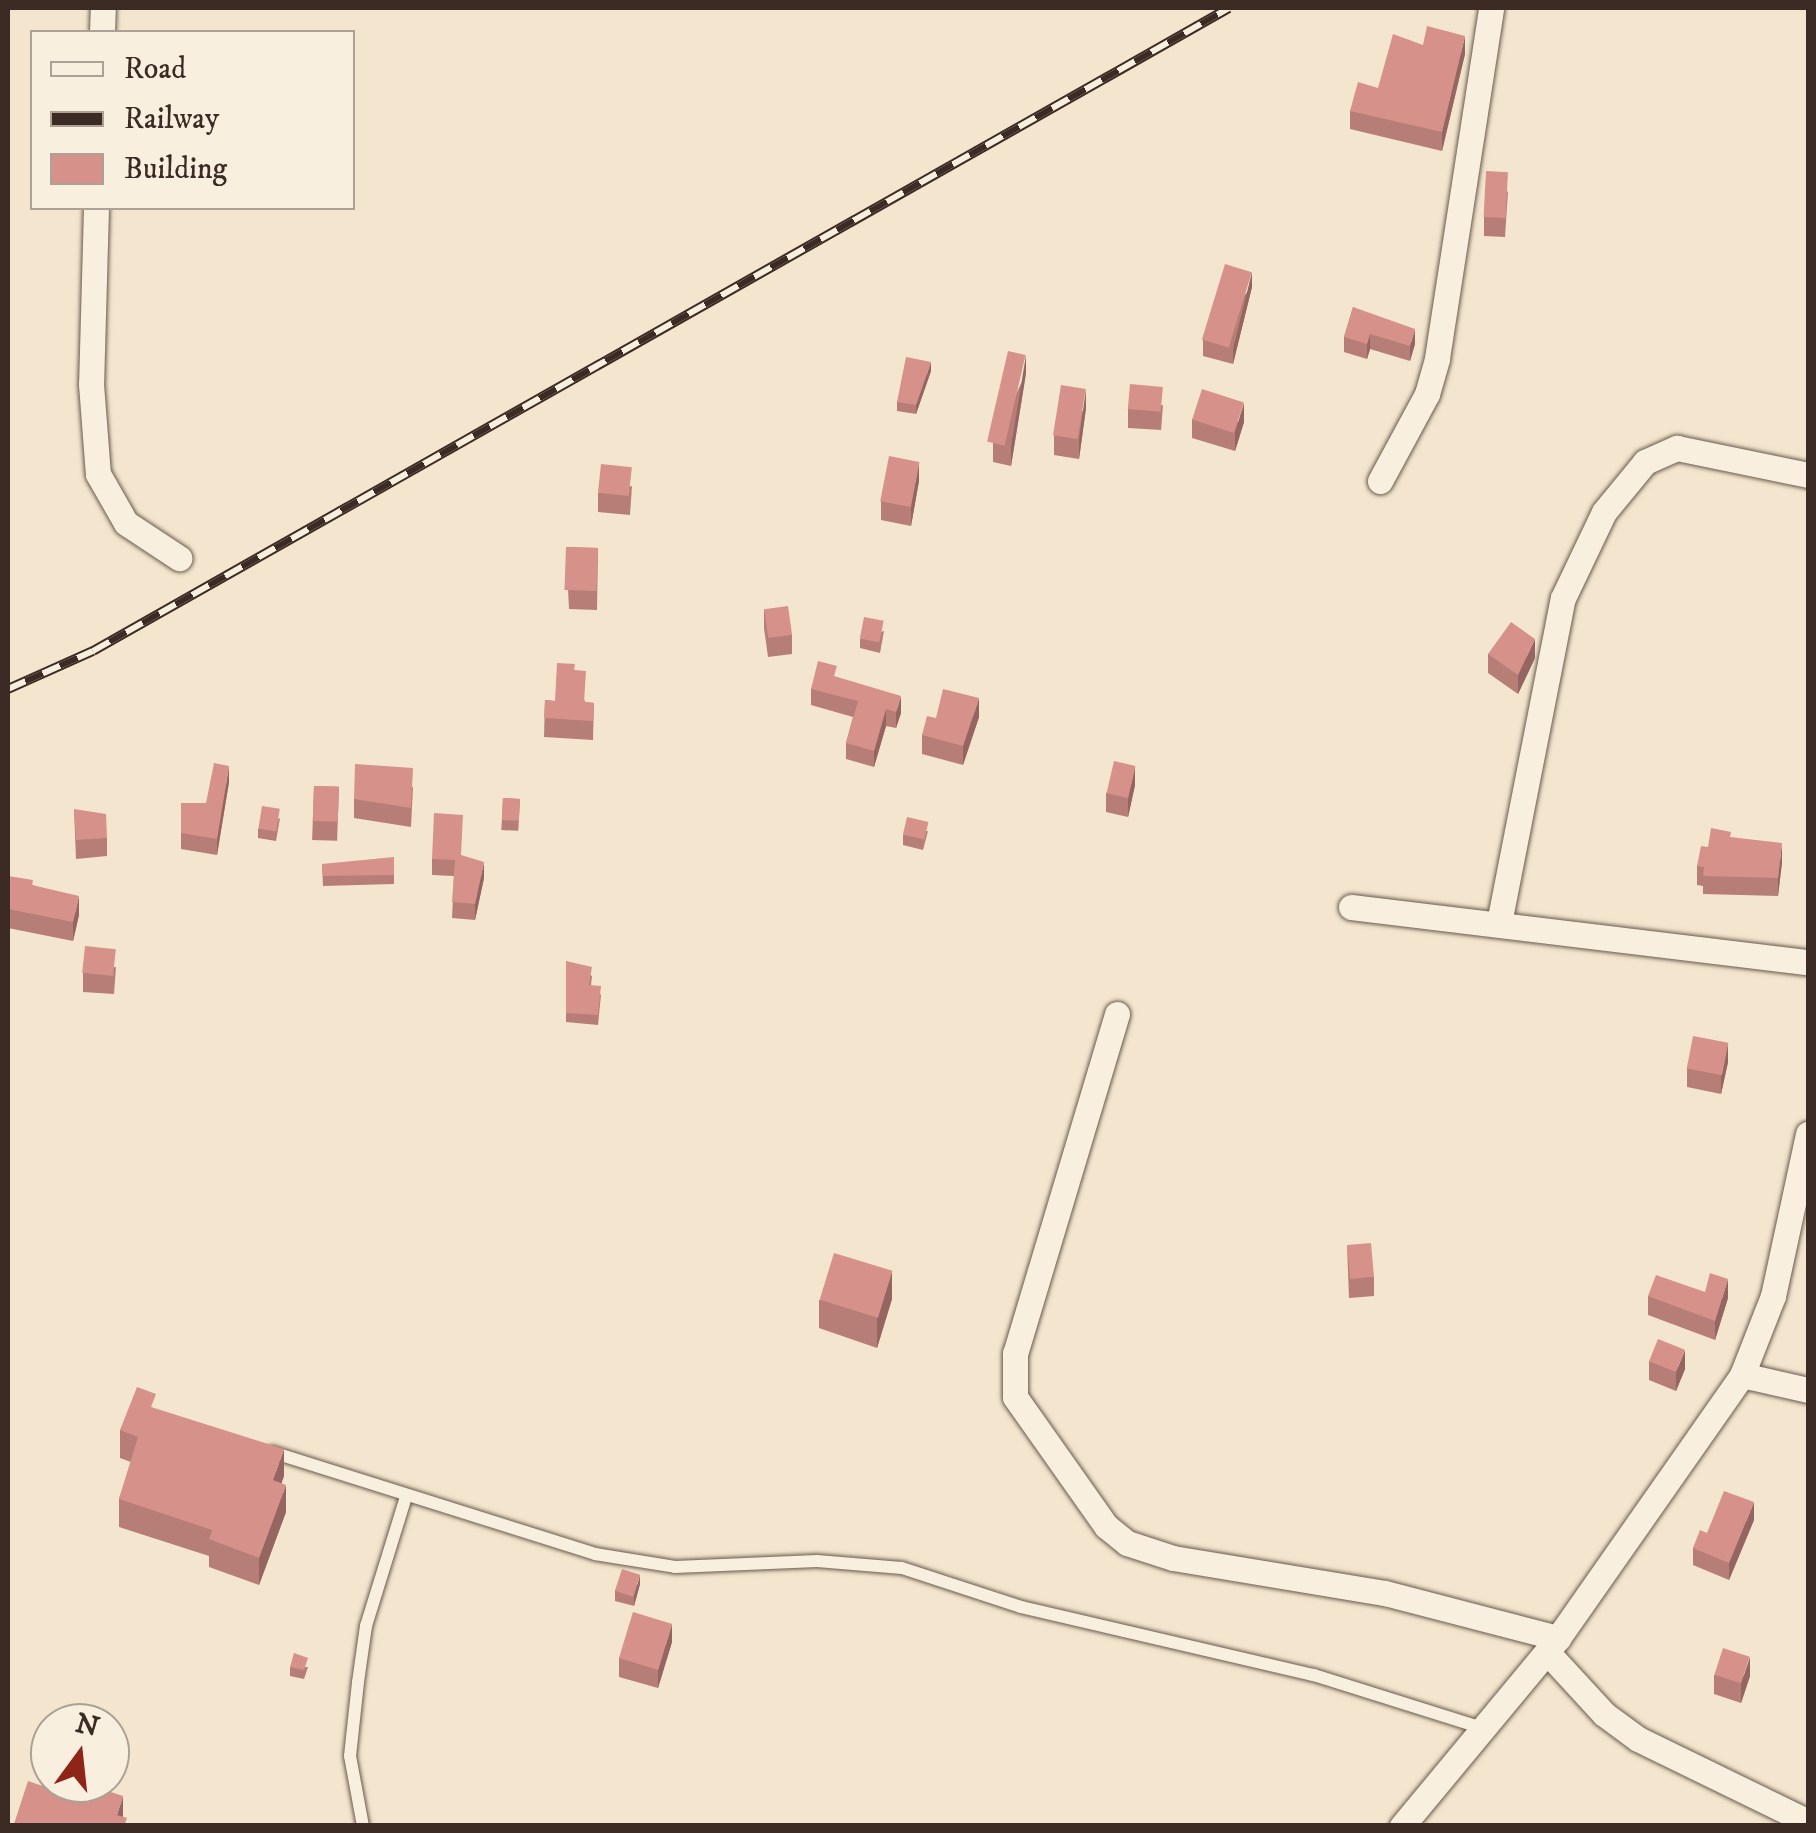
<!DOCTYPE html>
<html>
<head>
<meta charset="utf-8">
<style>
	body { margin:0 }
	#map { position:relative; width:1816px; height:1833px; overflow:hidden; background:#f4e6ce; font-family:"IM FELL DW Pica",serif }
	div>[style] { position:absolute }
	.roads { filter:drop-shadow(0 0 2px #695a4e) drop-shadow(0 0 2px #695a4e) }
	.service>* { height:12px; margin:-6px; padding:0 6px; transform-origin:6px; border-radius:6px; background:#f8efdf }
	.minor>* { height:25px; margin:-12.5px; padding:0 12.5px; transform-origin:12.5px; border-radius:12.5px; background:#f8efdf }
	.rail>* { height:10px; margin-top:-5px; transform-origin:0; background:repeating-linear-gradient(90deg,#f8efdf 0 19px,#3b2b24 0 38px); box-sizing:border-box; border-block:2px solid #3b2b24 }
	.wall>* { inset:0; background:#b77d77; transform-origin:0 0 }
	.shaded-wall>* { inset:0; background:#956661 }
	.building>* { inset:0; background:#d5918a; transform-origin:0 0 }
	span { translate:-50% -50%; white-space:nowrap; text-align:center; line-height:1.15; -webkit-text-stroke:10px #f8efdf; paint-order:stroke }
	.frame { position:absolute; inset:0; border:10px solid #3b2b24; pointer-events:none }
	.legend { position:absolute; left:30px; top:30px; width:325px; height:180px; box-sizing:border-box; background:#f8efdf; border:2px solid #aca194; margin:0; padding:12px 18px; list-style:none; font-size:30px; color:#3b2b24 }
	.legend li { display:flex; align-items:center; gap:20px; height:50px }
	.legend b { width:50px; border:2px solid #aca194 }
	.north { position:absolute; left:30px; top:1703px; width:100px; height:100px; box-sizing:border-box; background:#f8efdf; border:2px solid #aca194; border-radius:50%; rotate:15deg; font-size:28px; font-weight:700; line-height:40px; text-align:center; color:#3b2b24 }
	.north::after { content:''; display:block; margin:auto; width:35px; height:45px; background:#8f2418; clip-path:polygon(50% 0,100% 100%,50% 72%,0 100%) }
</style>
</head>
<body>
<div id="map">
	<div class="roads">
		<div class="service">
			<div style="left:272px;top:1452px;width:339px;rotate:17.5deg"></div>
			<div style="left:595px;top:1554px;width:81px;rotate:9.2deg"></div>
			<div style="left:675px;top:1567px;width:142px;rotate:-2.4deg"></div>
			<div style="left:817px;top:1561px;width:85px;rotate:4.7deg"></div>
			<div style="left:902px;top:1568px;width:125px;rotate:18.1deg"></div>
			<div style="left:1021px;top:1607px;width:301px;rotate:13.1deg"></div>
			<div style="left:1314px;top:1675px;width:173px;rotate:17.5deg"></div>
			<div style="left:363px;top:1826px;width:71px;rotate:-100.5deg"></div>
			<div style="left:350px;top:1756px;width:74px;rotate:-83.8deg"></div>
			<div style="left:358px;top:1682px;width:57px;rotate:-81.9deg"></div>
			<div style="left:366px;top:1626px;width:135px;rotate:-72.8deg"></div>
		</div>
		<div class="minor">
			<div style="left:102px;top:32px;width:24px;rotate:-88deg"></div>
			<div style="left:96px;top:208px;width:176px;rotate:91.6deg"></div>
			<div style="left:91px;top:384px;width:90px;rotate:85.6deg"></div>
			<div style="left:98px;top:474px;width:56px;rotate:60.3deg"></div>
			<div style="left:126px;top:523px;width:64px;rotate:33.4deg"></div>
			<div style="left:1380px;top:481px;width:99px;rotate:-61.6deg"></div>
			<div style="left:1427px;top:394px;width:37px;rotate:-74deg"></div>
			<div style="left:1437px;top:358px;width:354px;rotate:-81.2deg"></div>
			<div style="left:1351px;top:907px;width:460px;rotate:6.9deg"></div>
			<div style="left:1499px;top:923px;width:331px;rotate:-78.9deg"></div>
			<div style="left:1563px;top:598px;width:95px;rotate:-64.5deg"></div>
			<div style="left:1604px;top:512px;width:65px;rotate:-50.6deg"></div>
			<div style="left:1645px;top:462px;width:35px;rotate:-24deg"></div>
			<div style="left:1677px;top:448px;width:134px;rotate:11.6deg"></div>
			<div style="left:1117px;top:1014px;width:354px;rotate:106.7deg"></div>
			<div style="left:1015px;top:1353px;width:44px;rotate:90deg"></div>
			<div style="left:1015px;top:1397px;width:158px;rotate:54.8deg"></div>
			<div style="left:1106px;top:1526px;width:27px;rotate:39deg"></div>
			<div style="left:1127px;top:1543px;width:48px;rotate:18.1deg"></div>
			<div style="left:1173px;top:1558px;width:215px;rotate:9.4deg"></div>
			<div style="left:1385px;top:1593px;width:179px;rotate:14.6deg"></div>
			<div style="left:1742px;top:1375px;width:68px;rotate:12.8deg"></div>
			<div style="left:1547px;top:1652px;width:84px;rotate:47.4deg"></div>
			<div style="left:1604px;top:1714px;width:42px;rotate:36.3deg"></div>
			<div style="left:1638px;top:1739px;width:189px;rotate:26deg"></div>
			<div style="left:1402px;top:1826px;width:244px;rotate:-50.3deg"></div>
			<div style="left:1558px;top:1638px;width:321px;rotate:-55deg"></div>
			<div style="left:1742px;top:1375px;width:85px;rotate:-68.6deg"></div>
			<div style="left:1773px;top:1296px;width:166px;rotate:-77.8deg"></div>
		</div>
	</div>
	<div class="rail">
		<div style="left:8px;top:689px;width:93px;rotate:-24.1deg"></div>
		<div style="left:93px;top:651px;width:1305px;rotate:-29.51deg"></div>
	</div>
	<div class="wall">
		<div style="clip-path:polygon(1423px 45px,1465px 54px,1442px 151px,1350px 129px,1350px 111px,1378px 88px)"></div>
		<div style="clip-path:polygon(1508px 191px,1505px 237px,1484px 236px,1484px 217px)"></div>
		<div style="clip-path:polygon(1252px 287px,1233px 364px,1203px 356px,1203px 340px)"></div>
		<div style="clip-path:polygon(1353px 307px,1415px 344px,1410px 361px,1370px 349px,1367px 359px,1344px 352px,1344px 337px)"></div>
		<div style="clip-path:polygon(931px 371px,916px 414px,897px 411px,897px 402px)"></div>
		<div style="clip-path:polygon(1026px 373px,1011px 466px,993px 462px,993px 443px)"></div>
		<div style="clip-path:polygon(1163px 405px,1161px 430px,1128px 428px,1128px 409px)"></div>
		<div style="clip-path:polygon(1086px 408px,1079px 459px,1054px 455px,1054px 436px)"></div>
		<div style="clip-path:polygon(1192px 419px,1244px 422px,1235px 451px,1192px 438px)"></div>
		<div style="clip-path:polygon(919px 481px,911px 526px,881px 520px,881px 501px)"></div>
		<div style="clip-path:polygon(632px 486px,630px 515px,598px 512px,598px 493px)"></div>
		<div style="clip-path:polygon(566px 547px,598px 548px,597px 610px,569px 609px)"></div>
		<div style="clip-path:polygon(764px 609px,792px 635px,792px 654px,768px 657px,764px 628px)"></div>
		<div style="clip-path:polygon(884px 631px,880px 653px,860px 648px,860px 639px)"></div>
		<div style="clip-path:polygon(1488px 654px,1535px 658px,1518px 694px,1488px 673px)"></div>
		<div style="clip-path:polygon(575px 670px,585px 702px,594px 703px,593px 740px,544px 737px,545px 700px,555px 701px)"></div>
		<div style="clip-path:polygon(837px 677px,901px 713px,896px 728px,886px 726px,874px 767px,846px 759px,846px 743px,853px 717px,811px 705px,811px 689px)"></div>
		<div style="clip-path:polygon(979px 717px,963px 765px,922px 754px,922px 735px,936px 718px)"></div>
		<div style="clip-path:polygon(229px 782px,217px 855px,181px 849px,181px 803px,206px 803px)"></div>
		<div style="clip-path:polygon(1135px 785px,1128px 817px,1106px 812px,1106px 793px)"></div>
		<div style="left:314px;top:786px;width:25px;height:54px;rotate:2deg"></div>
		<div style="clip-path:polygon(413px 787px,411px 827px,354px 818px,354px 799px)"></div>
		<div style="left:503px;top:798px;width:17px;height:32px;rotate:3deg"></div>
		<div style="clip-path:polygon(74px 809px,107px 838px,107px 856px,76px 859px)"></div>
		<div style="clip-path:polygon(280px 818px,276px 841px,258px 838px,258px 829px)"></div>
		<div style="clip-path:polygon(928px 831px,923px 850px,903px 845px,903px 835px)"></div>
		<div style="clip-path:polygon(1731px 838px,1782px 862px,1778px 896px,1703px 894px,1703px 886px,1697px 885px,1697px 866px,1708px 847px)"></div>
		<div style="clip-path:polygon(462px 856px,484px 878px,475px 920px,452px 918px,454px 876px,432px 875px,432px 859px)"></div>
		<div style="clip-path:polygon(322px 864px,394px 875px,394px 884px,323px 886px)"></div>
		<div style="clip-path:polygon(8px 876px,33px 885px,79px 915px,73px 941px,8px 928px)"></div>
		<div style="clip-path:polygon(566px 961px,592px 976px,591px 985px,601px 995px,598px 1025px,566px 1022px)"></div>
		<div style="clip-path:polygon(116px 967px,114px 994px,83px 992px,83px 973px)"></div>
		<div style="clip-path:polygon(1728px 1062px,1721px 1094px,1687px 1087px,1687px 1068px)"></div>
		<div style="clip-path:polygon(1347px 1245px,1374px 1277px,1374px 1296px,1349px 1298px)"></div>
		<div style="clip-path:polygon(1648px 1296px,1728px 1298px,1715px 1340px,1648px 1315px)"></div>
		<div style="clip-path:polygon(892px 1299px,877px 1348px,819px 1328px,819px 1300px)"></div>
		<div style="clip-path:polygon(1649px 1361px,1685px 1369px,1676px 1391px,1649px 1380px)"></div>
		<div style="clip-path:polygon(156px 1409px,284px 1476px,281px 1483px,286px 1512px,259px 1585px,209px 1567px,209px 1556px,119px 1527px,119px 1499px,131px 1462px,120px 1458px,120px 1430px)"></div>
		<div style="clip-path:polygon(1754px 1520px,1729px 1580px,1693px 1565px,1693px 1548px,1707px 1533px)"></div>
		<div style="clip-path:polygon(640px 1584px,634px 1606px,615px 1601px,615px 1591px)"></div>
		<div style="clip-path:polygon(672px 1642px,658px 1688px,619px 1677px,619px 1658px)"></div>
		<div style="clip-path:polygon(290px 1667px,308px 1667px,304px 1679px,290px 1676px)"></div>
		<div style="clip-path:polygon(1714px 1675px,1750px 1676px,1741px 1703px,1714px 1694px)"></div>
	</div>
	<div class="shaded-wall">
		<div style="clip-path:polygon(1465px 36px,1465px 54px,1442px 151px,1442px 132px)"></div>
		<div style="clip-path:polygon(1252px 272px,1252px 287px,1233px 364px,1233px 349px)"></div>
		<div style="clip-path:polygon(1415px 329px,1415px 344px,1410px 361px,1410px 346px)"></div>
		<div style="clip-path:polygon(1370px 334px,1370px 349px,1367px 359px,1367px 344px)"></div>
		<div style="clip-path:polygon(1026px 355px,1026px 373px,1011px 466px,1011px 447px)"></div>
		<div style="clip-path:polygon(931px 362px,931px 371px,916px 414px,916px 405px)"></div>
		<div style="clip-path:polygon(1086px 389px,1086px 408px,1079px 459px,1079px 440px)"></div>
		<div style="clip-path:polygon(1244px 403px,1244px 422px,1235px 451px,1235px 432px)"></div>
		<div style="clip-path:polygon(919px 462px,919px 481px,911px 526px,911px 507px)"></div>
		<div style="clip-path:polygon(1535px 639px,1535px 658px,1518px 694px,1518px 675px)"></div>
		<div style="clip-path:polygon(901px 696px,901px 713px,896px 728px,896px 712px)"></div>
		<div style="clip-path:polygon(979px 698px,979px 717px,963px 765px,963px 746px)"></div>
		<div style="clip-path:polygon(886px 709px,886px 726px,874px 767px,874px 751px)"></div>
		<div style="clip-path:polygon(229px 766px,229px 782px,217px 855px,217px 839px)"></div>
		<div style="clip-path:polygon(1135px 766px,1135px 785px,1128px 817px,1128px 798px)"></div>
		<div style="clip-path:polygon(1782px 843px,1782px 862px,1778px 896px,1778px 878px)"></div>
		<div style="clip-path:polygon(484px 862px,484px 878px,475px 920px,475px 904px)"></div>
		<div style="clip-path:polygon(79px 896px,79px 915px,73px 941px,73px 922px)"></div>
		<div style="clip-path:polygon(1728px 1043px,1728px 1062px,1721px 1094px,1721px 1075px)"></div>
		<div style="clip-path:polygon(892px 1271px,892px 1299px,877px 1348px,877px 1319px)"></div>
		<div style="clip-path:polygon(1728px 1279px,1728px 1298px,1715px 1340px,1715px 1321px)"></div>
		<div style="clip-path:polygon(1685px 1350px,1685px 1369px,1676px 1391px,1676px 1372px)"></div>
		<div style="clip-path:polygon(284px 1449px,284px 1476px,273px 1508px,273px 1480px)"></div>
		<div style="clip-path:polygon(286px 1485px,286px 1512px,259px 1585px,259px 1558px)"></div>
		<div style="clip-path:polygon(1754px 1502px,1754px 1520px,1729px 1580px,1729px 1563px)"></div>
		<div style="clip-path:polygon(640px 1575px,640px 1584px,634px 1606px,634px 1597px)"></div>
		<div style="clip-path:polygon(672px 1624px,672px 1642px,658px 1688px,658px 1670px)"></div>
		<div style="clip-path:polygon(1750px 1657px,1750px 1676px,1741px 1703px,1741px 1684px)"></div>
		<div style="clip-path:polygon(123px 1796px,123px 1826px,117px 1815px)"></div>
	</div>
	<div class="building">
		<div style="clip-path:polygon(1427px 26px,1465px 36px,1442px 132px,1350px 111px,1358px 82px,1378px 88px,1393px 34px,1423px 45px)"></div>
		<div style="left:1486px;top:171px;width:22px;height:46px;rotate:3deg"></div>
		<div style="left:1225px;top:264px;width:28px;height:79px;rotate:17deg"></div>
		<div style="clip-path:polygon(1353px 307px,1415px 329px,1410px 346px,1370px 334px,1367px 344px,1344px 337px)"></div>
		<div style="left:1008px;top:351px;width:18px;height:93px;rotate:13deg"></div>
		<div style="clip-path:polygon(906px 357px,931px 362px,916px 405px,897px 402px)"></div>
		<div style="left:1130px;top:384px;width:33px;height:25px;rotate:5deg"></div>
		<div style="left:1061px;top:385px;width:25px;height:51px;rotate:9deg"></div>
		<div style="left:1202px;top:389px;width:44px;height:32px;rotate:18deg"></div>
		<div style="left:889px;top:456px;width:31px;height:46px;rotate:11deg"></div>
		<div style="left:601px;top:464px;width:31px;height:29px;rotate:6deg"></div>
		<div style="left:566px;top:547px;width:32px;height:43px;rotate:2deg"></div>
		<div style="left:788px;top:606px;width:29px;height:24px;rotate:82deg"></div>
		<div style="left:864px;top:617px;width:20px;height:22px;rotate:11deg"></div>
		<div style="clip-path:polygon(1511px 622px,1535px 639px,1518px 675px,1488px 654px)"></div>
		<div style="clip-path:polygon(818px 661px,837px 666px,834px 676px,901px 696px,896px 712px,886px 709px,874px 751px,846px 743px,858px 701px,811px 689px)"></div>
		<div style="clip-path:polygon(557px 663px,575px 664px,574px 670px,586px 671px,584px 702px,594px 703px,593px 721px,544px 718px,545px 700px,555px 701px)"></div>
		<div style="clip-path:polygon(943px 689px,979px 698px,963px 746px,922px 735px,927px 716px,936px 718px)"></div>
		<div style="left:1114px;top:761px;width:22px;height:33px;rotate:13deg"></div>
		<div style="clip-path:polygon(214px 763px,229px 766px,217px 839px,181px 833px,181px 803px,206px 803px)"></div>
		<div style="clip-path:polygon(355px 764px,413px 768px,411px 808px,354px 799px)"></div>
		<div style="left:314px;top:786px;width:25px;height:35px;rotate:2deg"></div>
		<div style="left:503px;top:798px;width:17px;height:22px;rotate:3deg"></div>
		<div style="left:262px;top:806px;width:18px;height:23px;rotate:9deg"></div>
		<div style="clip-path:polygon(74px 809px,106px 814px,107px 838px,76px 840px)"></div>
		<div style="clip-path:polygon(434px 813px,463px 815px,461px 855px,484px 862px,475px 904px,452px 902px,455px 860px,432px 859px)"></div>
		<div style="left:907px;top:817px;width:22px;height:18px;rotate:13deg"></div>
		<div style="clip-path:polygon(1711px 828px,1731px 832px,1730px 837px,1782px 843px,1778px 878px,1703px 876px,1704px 867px,1697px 866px,1701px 846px,1708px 847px)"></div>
		<div style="clip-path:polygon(394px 857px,394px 875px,323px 876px,322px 864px)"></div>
		<div style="clip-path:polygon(8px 876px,33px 880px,32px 885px,79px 896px,73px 922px,8px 909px)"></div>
		<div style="left:85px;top:946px;width:31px;height:27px;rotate:6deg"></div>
		<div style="clip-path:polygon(566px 961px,592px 967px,589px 985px,601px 986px,598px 1015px,566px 1013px)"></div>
		<div style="left:1693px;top:1036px;width:36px;height:33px;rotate:11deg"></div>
		<div style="left:1371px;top:1243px;width:34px;height:24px;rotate:85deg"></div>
		<div style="left:834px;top:1253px;width:61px;height:49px;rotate:17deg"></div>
		<div style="clip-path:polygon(1710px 1273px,1728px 1279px,1715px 1321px,1648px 1296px,1656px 1275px,1705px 1292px)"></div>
		<div style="left:1658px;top:1339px;width:29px;height:24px;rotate:22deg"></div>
		<div style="clip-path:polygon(137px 1387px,156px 1394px,151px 1407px,284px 1449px,273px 1480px,286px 1485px,259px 1558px,209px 1539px,212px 1530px,119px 1499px,138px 1437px,120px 1430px)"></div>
		<div style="clip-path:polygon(1724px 1491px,1754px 1502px,1729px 1563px,1693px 1548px,1700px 1530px,1707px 1533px)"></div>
		<div style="left:622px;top:1569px;width:19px;height:23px;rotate:18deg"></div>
		<div style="left:633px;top:1612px;width:41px;height:48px;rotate:17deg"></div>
		<div style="left:1723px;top:1648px;width:28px;height:28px;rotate:18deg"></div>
		<div style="clip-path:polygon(294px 1653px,308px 1658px,304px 1670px,290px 1667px)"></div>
		<div style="clip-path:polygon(28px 1781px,78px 1798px,83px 1783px,123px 1796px,117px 1815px,127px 1818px,124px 1826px,21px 1826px,14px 1824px)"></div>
	</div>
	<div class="frame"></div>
	<ul class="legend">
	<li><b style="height:12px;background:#f8efdf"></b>Road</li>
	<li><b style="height:12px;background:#3b2b24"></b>Railway</li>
	<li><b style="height:28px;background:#d5918a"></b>Building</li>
	</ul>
	<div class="north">N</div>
</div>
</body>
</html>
